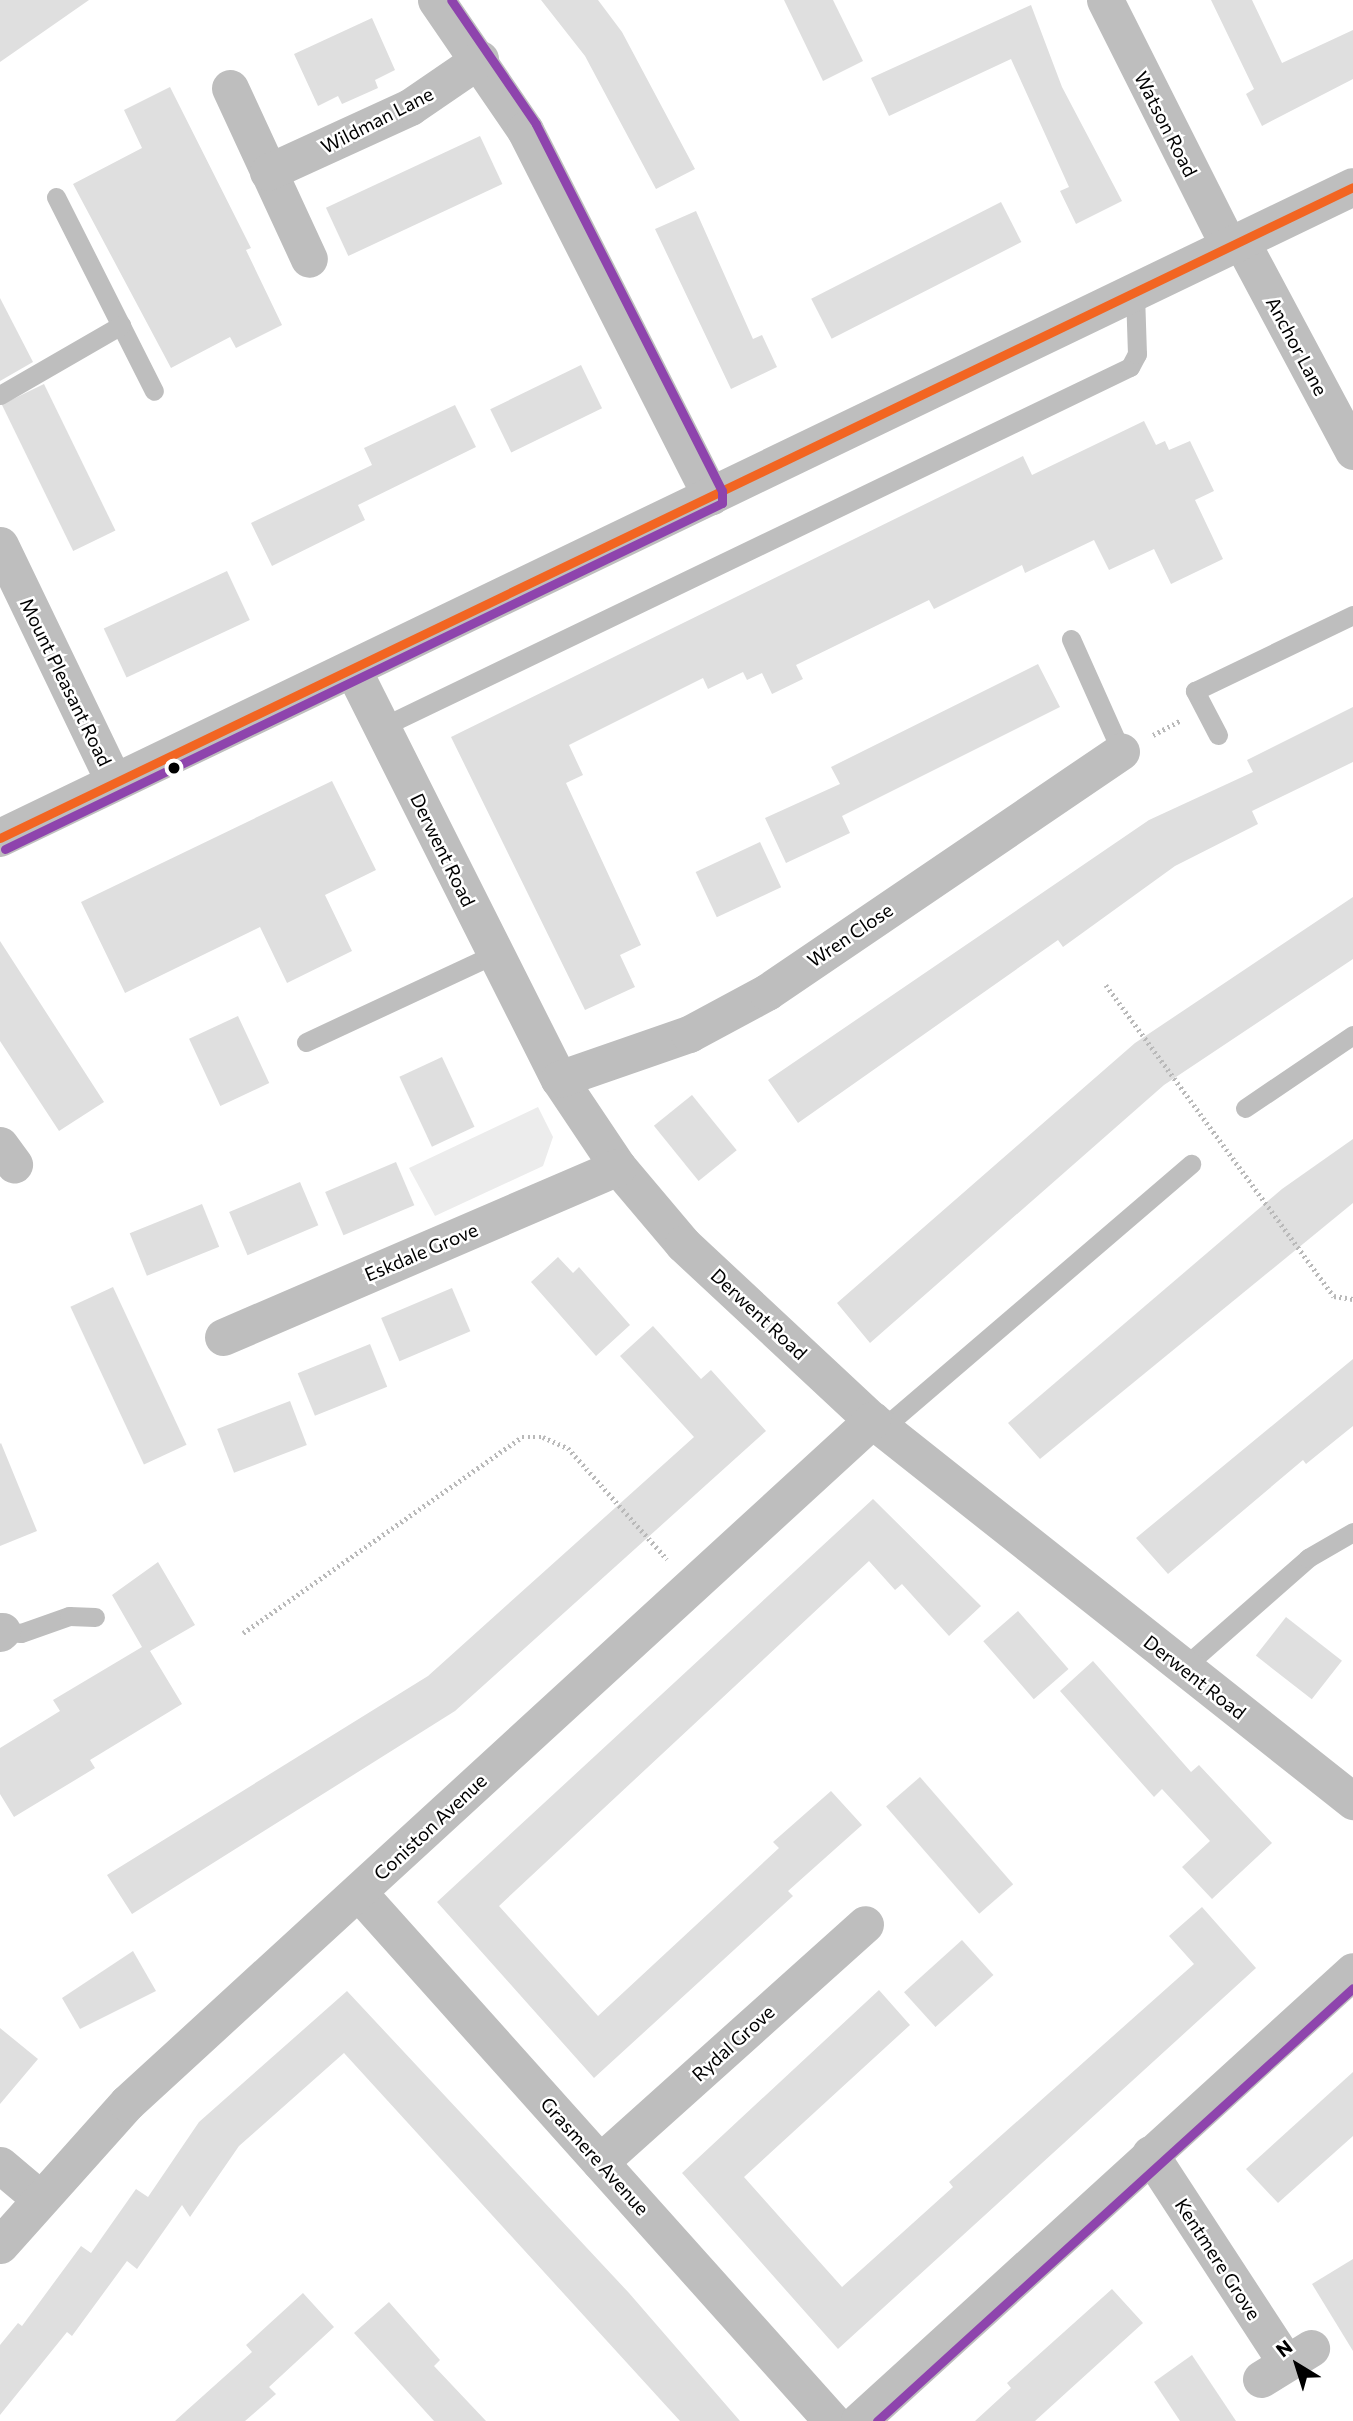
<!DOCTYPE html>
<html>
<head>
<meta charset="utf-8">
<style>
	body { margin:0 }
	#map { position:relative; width:1353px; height:2421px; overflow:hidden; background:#fff; font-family:Commissioner,sans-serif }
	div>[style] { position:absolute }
	.green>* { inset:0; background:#ececec }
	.building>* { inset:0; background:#dfdfdf; transform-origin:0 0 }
	.path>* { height:4.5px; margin-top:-2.25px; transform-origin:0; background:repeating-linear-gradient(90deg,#b9b9b9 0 2px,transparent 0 5.5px) }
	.service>* { height:19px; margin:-9.5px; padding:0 9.5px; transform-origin:9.5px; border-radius:9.5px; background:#bebebe }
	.minor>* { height:37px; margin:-18.5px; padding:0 18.5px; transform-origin:18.5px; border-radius:18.5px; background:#bebebe }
	.tertiary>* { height:38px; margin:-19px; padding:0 19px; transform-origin:19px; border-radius:19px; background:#bebebe }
	.bus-1>* { height:9px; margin:-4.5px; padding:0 4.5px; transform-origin:4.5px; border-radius:4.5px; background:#f26522 }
	.bus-2>* { height:9px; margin:-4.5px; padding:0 4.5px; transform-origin:4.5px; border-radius:4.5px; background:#8e44ad }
	.dots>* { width:19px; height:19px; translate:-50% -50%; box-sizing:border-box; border:4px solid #fff; border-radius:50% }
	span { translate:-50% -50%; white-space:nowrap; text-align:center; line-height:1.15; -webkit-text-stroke:5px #fff; paint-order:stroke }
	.street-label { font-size:19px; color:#000 }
	.north { position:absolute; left:1262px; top:2330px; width:70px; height:70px; -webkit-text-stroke:5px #fff; paint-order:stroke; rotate:322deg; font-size:19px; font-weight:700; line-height:28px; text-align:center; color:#000 }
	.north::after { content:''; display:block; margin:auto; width:24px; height:32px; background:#000; clip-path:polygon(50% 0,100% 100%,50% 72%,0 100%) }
</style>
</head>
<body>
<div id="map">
	<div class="green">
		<div style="clip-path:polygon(538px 1107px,553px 1137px,543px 1166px,435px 1216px,409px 1168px)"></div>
	</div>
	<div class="building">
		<div style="clip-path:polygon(0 0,89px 0,0 62px)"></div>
		<div style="clip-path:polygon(541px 0,598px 0,622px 32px,695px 169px,656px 189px,585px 56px)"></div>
		<div style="clip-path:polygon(784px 0,833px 0,863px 61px,823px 81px)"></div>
		<div style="clip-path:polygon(1211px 0,1252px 0,1282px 63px,1353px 30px,1353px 79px,1262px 126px,1246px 94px,1254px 89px)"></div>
		<div style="clip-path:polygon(1031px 5px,1062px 87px,1122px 201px,1076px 224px,1060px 191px,1069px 187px,1011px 59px,889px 116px,871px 78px)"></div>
		<div style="clip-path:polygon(372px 18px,395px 70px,375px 80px,378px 88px,342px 104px,338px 96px,318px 106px,294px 54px)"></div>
		<div style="clip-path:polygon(170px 87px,251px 248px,246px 250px,282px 325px,236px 348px,230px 337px,171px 368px,73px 184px,142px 148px,124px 110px)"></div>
		<div style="left:480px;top:136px;width:53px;height:170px;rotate:65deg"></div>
		<div style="left:1001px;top:202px;width:45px;height:213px;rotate:63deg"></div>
		<div style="clip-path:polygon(696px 211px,753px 339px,762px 335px,777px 367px,731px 389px,655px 229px)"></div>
		<div style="clip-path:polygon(0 298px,33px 362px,0 381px)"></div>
		<div style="left:581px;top:365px;width:48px;height:101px;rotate:64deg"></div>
		<div style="left:44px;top:384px;width:163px;height:47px;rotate:64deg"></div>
		<div style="clip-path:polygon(455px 405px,476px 447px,358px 505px,365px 520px,272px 566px,251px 523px,372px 465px,364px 448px)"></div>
		<div style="clip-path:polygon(1144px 421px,1156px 445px,1165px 441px,1169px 450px,1190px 441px,1214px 491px,1195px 500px,1223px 559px,1171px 584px,1154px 549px,1109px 570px,1094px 540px,1025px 573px,1022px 565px,934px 609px,929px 600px,796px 665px,803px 679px,772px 694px,762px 673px,747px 680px,743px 672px,708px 689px,703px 678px,569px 745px,583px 775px,566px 783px,641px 945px,620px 955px,635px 987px,585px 1010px,451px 737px,1023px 456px,1032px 475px)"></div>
		<div style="left:227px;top:571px;width:54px;height:136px;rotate:65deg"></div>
		<div style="clip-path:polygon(1038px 664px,1060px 707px,842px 816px,850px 833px,786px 863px,765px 818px,840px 784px,831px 767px)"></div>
		<div style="clip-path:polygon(1353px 707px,1353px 762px,1252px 811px,1258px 824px,1175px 866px,1063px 947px,1058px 940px,798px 1123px,768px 1080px,1149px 820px,1253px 772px,1247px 760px)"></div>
		<div style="clip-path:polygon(332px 781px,376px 870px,325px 895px,352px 951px,287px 983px,260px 927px,125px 993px,81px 902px)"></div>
		<div style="left:760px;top:842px;width:50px;height:71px;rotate:65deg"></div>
		<div style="clip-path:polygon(1353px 897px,1353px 959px,1164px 1085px,870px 1343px,837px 1303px,1135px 1043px)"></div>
		<div style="clip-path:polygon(0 941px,104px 1102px,59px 1131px,0 1041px)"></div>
		<div style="left:238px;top:1016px;width:74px;height:54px;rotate:65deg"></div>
		<div style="left:442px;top:1057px;width:77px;height:47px;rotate:65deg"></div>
		<div style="left:692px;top:1095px;width:71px;height:49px;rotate:51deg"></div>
		<div style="clip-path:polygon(1353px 1139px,1353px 1203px,1040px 1459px,1008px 1423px,1282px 1189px)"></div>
		<div style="left:396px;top:1162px;width:47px;height:77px;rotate:67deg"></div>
		<div style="left:300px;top:1182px;width:47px;height:77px;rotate:67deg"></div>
		<div style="left:202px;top:1204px;width:46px;height:78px;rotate:68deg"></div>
		<div style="clip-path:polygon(558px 1257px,573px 1273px,579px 1267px,630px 1325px,596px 1356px,531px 1282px)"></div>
		<div style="left:113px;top:1287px;width:174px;height:47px;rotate:65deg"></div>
		<div style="left:452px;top:1288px;width:47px;height:77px;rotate:67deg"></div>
		<div style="clip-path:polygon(653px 1326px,701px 1379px,711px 1370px,766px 1431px,455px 1711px,132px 1914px,107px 1875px,428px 1676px,694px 1437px,620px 1356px)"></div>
		<div style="left:370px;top:1344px;width:46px;height:78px;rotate:68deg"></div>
		<div style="clip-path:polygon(1353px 1359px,1353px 1426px,1306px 1464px,1303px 1460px,1168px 1574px,1136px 1538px)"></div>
		<div style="left:290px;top:1401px;width:47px;height:78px;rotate:69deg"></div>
		<div style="clip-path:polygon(1px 1443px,37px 1531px,0 1546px,0 1444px)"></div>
		<div style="clip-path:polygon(873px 1499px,981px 1606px,949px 1636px,902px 1584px,895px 1590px,869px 1561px,499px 1906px,598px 2016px,779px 1848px,773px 1842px,831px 1791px,862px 1825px,788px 1891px,793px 1896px,594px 2078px,437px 1902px)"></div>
		<div style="clip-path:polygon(158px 1562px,195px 1625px,150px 1651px,182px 1704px,90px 1760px,95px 1768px,14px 1817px,0 1794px,0 1748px,60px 1711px,53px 1700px,142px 1647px,112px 1595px)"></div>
		<div style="left:1018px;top:1611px;width:77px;height:46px;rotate:49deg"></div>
		<div style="left:1286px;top:1617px;width:71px;height:49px;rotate:38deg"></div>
		<div style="clip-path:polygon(1093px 1661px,1191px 1772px,1199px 1765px,1272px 1843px,1212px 1899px,1182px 1867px,1210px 1841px,1162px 1789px,1154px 1797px,1060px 1691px)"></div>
		<div style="left:920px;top:1777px;width:142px;height:45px;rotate:49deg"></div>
		<div style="clip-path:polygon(1202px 1907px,1256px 1968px,838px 2349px,682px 2173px,879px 1990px,910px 2025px,744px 2177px,842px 2287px,953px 2187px,949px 2182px,1194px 1964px,1169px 1936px)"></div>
		<div style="left:962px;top:1940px;width:47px;height:78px;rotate:48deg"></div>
		<div style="clip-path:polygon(133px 1951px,156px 1991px,80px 2029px,62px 1998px)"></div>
		<div style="clip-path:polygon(347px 1991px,629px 2293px,740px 2421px,680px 2421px,344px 2053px,239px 2146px,190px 2217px,182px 2205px,137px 2269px,127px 2261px,72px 2336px,67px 2332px,0 2415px,0 2345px,18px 2323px,22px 2326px,81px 2246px,91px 2253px,136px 2189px,148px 2197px,199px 2122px)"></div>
		<div style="clip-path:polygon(0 2028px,38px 2059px,0 2104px)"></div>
		<div style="clip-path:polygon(1353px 2072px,1353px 2136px,1278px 2203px,1246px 2169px)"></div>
		<div style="clip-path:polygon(1353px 2259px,1353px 2351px,1312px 2284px)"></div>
		<div style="clip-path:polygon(1112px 2289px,1143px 2323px,1035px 2421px,975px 2421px,1011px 2388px,1007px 2383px)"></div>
		<div style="clip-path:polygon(303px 2293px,334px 2327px,269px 2387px,276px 2394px,245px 2421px,175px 2421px,252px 2352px,246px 2345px)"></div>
		<div style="clip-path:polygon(389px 2302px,440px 2360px,434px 2366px,486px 2421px,434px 2421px,354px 2333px)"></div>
		<div style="clip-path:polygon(1192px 2355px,1236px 2421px,1180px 2421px,1154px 2382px)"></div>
	</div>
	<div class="path">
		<div style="left:1153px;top:735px;width:30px;rotate:-28deg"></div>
		<div style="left:1106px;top:985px;width:386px;rotate:53.8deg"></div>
		<div style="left:1334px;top:1296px;width:19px;rotate:9deg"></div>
		<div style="left:243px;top:1633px;width:341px;rotate:-35.1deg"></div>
		<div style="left:522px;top:1437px;width:21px"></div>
		<div style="left:543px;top:1437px;width:27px;rotate:24deg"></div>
		<div style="left:568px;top:1448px;width:149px;rotate:48.3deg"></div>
	</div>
	<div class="service">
		<div style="left:56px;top:197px;width:217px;rotate:63.2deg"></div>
		<div style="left:0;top:395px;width:140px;rotate:-30deg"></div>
		<div style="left:1071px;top:639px;width:123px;rotate:65.9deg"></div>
		<div style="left:382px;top:727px;width:830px;rotate:-25.7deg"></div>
		<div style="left:1130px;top:367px;width:15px;rotate:-62deg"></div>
		<div style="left:1137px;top:354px;width:61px;rotate:-91.9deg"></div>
		<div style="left:1218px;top:735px;width:50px;rotate:-117.6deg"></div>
		<div style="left:1195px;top:691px;width:175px;rotate:-25.7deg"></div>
		<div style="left:306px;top:1042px;width:208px;rotate:-25deg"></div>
		<div style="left:1245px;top:1108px;width:130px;rotate:-34.1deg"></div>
		<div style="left:883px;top:1428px;width:406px;rotate:-40.6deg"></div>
		<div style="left:2px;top:1631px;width:19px;rotate:6deg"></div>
		<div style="left:21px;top:1633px;width:51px;rotate:-19.5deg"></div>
		<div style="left:69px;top:1616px;width:26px;rotate:2deg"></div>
		<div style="left:1183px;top:1668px;width:167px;rotate:-41.3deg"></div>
		<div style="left:1308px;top:1558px;width:52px;rotate:-30deg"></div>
	</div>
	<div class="minor">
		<div style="left:436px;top:0;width:158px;rotate:55.6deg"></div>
		<div style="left:525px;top:130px;width:411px;rotate:63.1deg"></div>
		<div style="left:1105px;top:0;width:276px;rotate:63.3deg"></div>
		<div style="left:230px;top:88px;width:188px;rotate:65.2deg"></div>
		<div style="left:268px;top:172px;width:156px;rotate:-24.6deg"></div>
		<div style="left:410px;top:107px;width:85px;rotate:-34.4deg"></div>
		<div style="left:1241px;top:241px;width:238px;rotate:61.9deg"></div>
		<div style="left:0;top:545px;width:263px;rotate:64.3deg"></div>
		<div style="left:353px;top:670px;width:458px;rotate:63.3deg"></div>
		<div style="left:559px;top:1079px;width:106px;rotate:56.2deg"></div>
		<div style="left:618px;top:1167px;width:101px;rotate:49.8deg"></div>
		<div style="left:683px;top:1244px;width:258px;rotate:43deg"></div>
		<div style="left:872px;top:1420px;width:614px;rotate:38.38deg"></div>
		<div style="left:559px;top:1079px;width:138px;rotate:-19.1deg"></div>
		<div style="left:689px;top:1034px;width:89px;rotate:-28.3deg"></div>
		<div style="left:767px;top:992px;width:428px;rotate:-34.2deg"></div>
		<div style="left:0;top:1145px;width:24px;rotate:54deg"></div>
		<div style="left:223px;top:1337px;width:430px;rotate:-23.3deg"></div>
		<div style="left:0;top:1633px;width:3px;rotate:-45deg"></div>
		<div style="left:358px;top:1892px;width:710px;rotate:48.14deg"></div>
		<div style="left:1150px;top:2154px;width:249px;rotate:56.9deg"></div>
		<div style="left:600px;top:2162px;width:356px;rotate:-41.9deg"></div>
		<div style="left:0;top:2165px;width:50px;rotate:40.1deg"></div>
		<div style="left:0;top:2245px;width:191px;rotate:-48.2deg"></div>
		<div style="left:127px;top:2103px;width:1011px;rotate:-42.51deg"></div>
		<div style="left:1261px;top:2379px;width:59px;rotate:-31.8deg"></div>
		<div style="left:859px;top:2421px;width:668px;rotate:-42.33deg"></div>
	</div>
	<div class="tertiary">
		<div style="left:0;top:838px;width:1501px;rotate:-25.69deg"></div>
	</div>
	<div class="bus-1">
		<div style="left:0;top:838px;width:1501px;rotate:-25.69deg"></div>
	</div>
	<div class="bus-2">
		<div style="left:5px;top:849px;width:796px;rotate:-25.76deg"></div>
		<div style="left:722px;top:503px;width:12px;rotate:-90deg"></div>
		<div style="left:722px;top:491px;width:411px;rotate:-116.9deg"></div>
		<div style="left:536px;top:124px;width:150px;rotate:-124.4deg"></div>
		<div style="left:877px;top:2421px;width:643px;rotate:-42.29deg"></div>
	</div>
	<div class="dots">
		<div style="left:174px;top:768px;background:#000"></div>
	</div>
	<div class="street-label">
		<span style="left:377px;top:120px;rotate:-27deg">Wildman Lane</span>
		<span style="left:1166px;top:124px;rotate:63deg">Watson Road</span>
		<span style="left:1297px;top:346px;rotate:62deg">Anchor Lane</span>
		<span style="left:66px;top:682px;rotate:64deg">Mount Pleasant Road</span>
		<span style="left:443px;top:850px;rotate:64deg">Derwent Road</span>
		<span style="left:850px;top:935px;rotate:-34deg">Wren Close</span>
		<span style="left:421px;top:1252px;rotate:-23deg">Eskdale Grove</span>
		<span style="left:759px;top:1314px;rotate:43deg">Derwent Road</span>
		<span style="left:1195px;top:1677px;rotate:38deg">Derwent Road</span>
		<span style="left:430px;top:1827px;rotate:-43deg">Coniston Avenue</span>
		<span style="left:733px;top:2043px;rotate:-42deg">Rydal Grove</span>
		<span style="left:595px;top:2156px;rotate:48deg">Grasmere Avenue</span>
		<span style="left:1218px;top:2259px;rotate:57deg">Kentmere Grove</span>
	</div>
	<div class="north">N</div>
</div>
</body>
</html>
